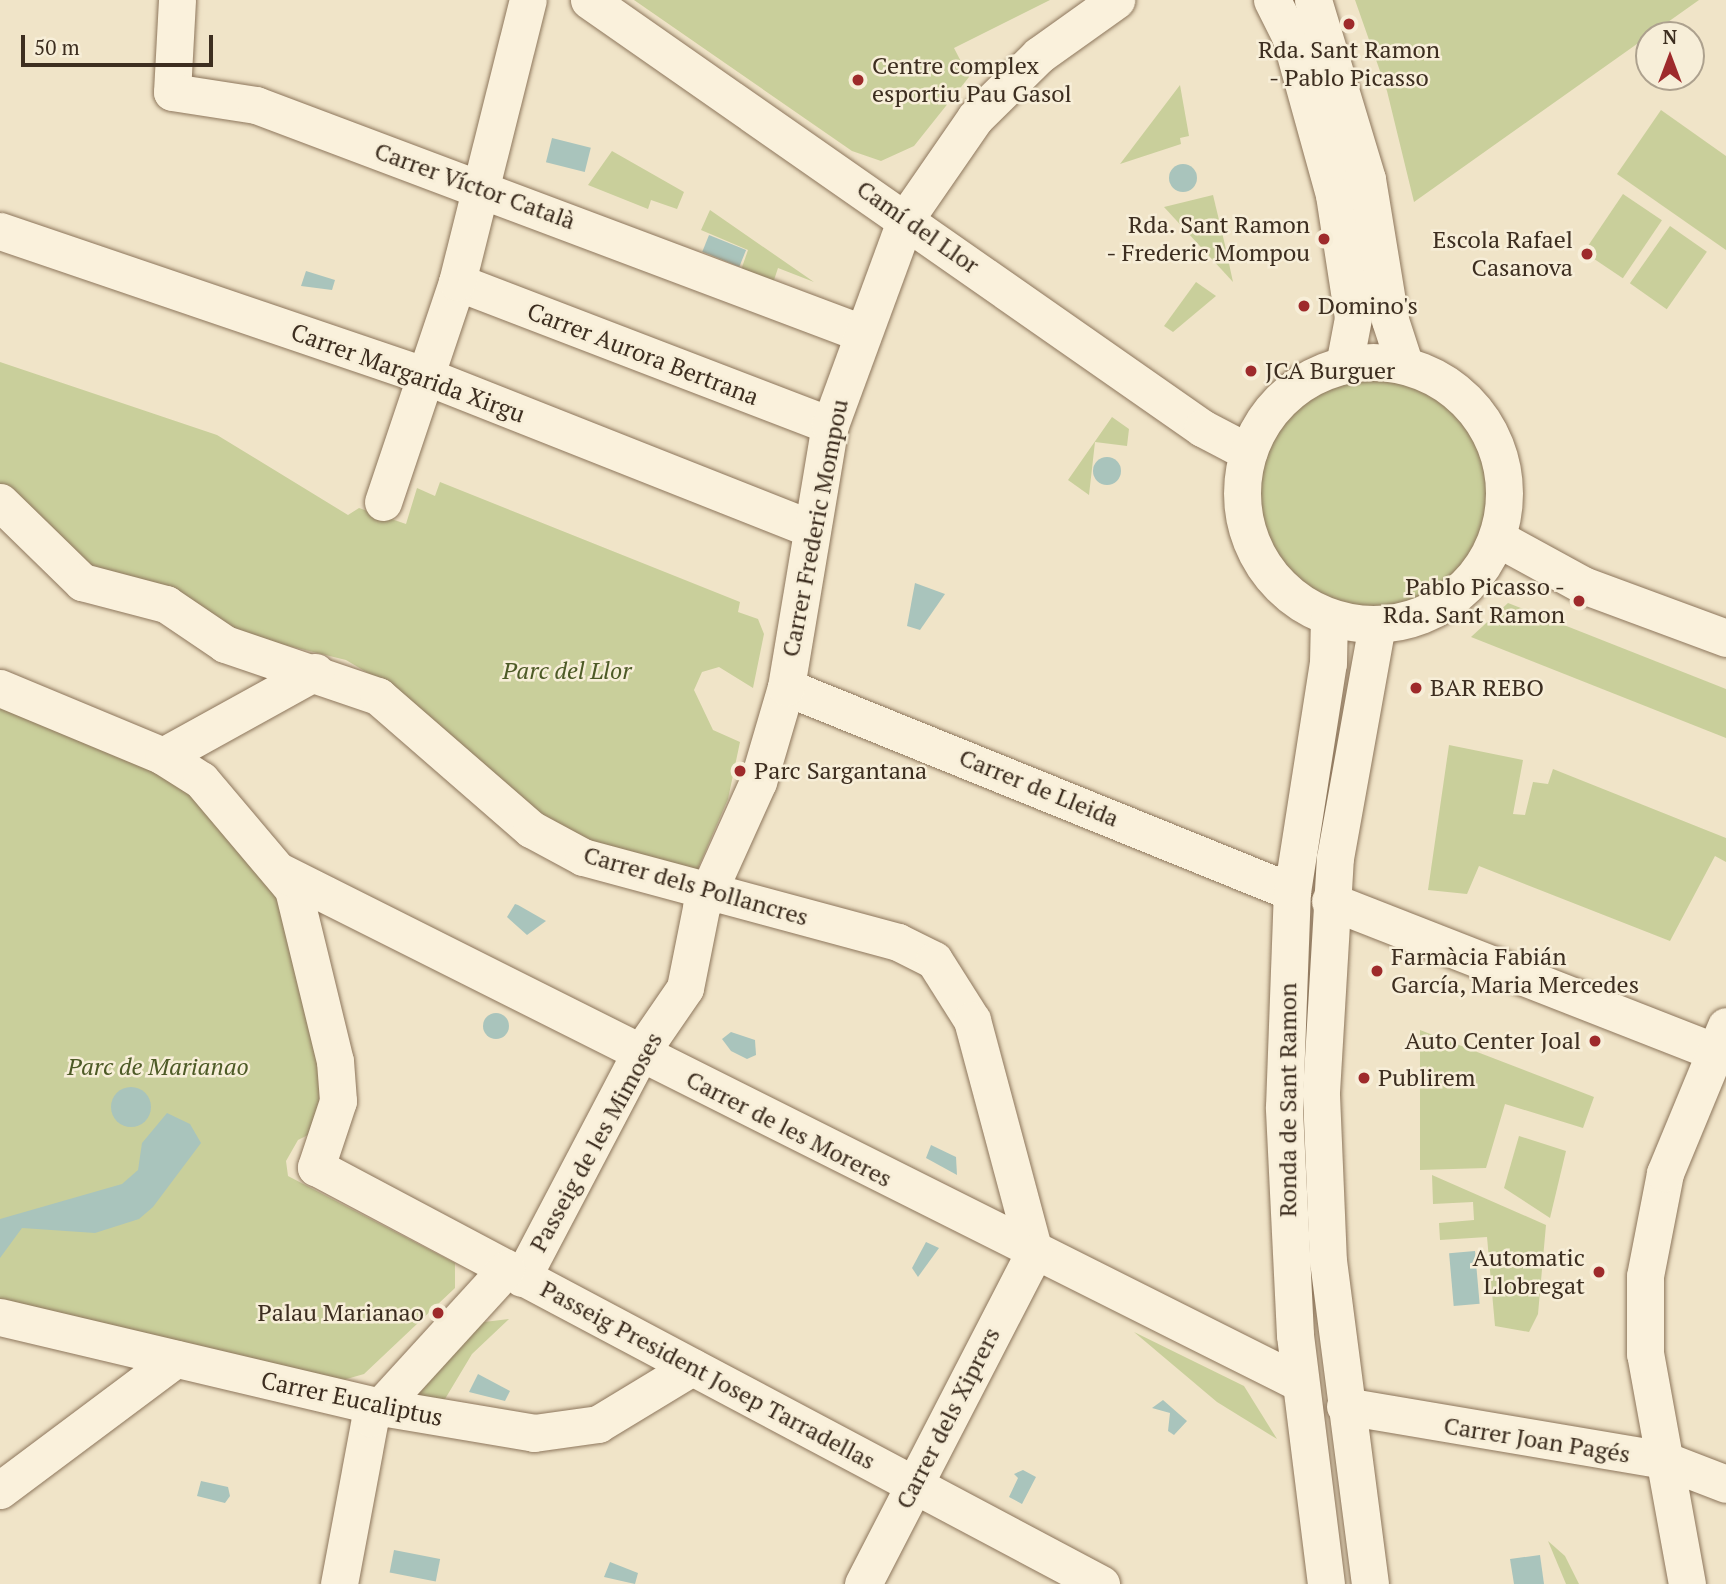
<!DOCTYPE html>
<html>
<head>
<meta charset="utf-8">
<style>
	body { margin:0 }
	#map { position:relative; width:1726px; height:1584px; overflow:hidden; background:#f0e4c8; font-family:"PT Serif",serif }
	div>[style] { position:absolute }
	.green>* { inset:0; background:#c9cf9b; transform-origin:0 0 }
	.round { border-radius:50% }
	.water>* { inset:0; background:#a9c4bc; transform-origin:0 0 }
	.roads { filter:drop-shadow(0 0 2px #8d765c) drop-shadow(0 0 2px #8d765c) }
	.minor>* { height:37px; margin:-18.5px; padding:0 18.5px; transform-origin:18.5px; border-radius:18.5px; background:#faf1dc }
	.minor>.ring { margin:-18.5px; padding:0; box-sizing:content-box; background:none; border:37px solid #faf1dc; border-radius:50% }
	.dots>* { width:19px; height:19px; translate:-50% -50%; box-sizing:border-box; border:4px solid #f7eed8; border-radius:50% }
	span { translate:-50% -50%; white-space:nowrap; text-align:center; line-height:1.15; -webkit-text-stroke:5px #f7eed8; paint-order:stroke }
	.poi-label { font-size:24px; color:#3d2e20 }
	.left { translate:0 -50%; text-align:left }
	.right { translate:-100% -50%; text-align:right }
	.street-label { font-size:24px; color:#3d2e20 }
	.park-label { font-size:24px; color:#4d5a26; font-style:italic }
	.north { position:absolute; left:1635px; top:21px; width:70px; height:70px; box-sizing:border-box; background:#f7eed8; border:2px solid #ada18e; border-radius:50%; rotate:0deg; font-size:19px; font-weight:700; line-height:28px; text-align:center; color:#3d2e20 }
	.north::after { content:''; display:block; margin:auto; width:24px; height:32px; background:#9e2a2b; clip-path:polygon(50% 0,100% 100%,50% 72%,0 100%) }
	.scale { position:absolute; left:21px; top:35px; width:192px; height:32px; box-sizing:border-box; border:4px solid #3d2e20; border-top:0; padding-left:9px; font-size:21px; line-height:24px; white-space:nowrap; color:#3d2e20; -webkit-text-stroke:5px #f7eed8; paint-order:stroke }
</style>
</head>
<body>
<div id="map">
	<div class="green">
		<div style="clip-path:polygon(634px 0,1050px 0,954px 48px,969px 77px,914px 146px,881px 161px,852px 151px)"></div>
		<div style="clip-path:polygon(1355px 0,1699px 0,1414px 202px,1387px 91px)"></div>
		<div style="clip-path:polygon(1180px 85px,1189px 136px,1180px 138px,1181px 144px,1120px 164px)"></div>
		<div style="clip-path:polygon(1661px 110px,1726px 156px,1726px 250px,1617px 174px)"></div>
		<div style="clip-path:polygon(612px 151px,684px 192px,677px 209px,651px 200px,648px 209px,588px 185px)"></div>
		<div style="left:1623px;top:194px;width:47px;height:70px;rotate:34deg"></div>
		<div style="clip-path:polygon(1213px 195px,1225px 245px,1233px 282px,1164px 207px)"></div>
		<div style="clip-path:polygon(710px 210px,814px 282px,778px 268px,773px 283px,741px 270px,748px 250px,701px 230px)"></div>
		<div style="left:1670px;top:226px;width:45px;height:70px;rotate:35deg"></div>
		<div style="clip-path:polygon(1196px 282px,1216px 296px,1173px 332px,1164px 326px)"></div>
		<div style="clip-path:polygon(0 362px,217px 435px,348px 515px,359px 508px,406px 524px,417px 488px,435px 496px,440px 482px,740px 602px,738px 612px,758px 619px,764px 634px,753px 688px,719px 667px,702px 672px,694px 690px,713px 730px,740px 742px,728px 799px,696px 873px,590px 846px,544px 821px,383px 682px,346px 660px,240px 634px,81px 567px,0 487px)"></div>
		<div class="round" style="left:1256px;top:376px;width:232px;height:232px"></div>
		<div style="clip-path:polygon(1112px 417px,1129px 429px,1127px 446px,1095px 442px,1089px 495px,1068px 480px)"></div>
		<div style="clip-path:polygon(1508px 603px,1726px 689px,1726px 738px,1471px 637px)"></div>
		<div style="clip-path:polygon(0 700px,177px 778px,230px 829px,286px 912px,323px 1089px,312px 1133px,298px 1140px,286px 1161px,288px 1176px,455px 1263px,455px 1288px,364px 1374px,336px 1382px,0 1301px)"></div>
		<div style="clip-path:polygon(1449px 745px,1523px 760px,1513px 814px,1525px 815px,1533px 782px,1548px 784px,1553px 769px,1726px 838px,1726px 862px,1715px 856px,1670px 941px,1479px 866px,1467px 894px,1428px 890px)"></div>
		<div style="clip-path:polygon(1420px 1030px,1594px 1097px,1583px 1128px,1505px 1104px,1486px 1168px,1420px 1170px)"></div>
		<div style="clip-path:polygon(1519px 1136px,1566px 1151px,1550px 1218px,1504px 1188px)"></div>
		<div style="clip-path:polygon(1432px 1175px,1546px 1225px,1538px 1314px,1529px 1332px,1495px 1326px,1487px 1237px,1440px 1240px,1439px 1223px,1474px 1220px,1473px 1202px,1433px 1204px)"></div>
		<div style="clip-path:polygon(509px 1319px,472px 1354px,442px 1404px,415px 1395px,476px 1323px)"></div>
		<div style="clip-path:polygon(1134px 1332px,1244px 1386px,1277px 1439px,1217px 1402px)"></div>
		<div style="clip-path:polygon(1548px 1541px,1565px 1556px,1579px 1584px,1566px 1584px)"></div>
	</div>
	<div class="water">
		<div style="left:552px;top:138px;width:40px;height:25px;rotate:14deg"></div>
		<div class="round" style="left:1169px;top:164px;width:28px;height:28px"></div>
		<div style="left:709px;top:235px;width:40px;height:18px;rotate:22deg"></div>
		<div style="clip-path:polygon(306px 271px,335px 280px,332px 290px,301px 286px)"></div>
		<div class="round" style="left:1093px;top:457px;width:28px;height:28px"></div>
		<div style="clip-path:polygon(915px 583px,945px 594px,920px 630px,907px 626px)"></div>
		<div style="clip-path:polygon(515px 904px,518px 905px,546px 921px,527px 935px,507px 917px)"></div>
		<div class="round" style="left:483px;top:1013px;width:26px;height:26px"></div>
		<div style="clip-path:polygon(731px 1032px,755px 1040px,756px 1055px,747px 1059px,731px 1051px,722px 1039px)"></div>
		<div class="round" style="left:111px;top:1087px;width:40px;height:40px"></div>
		<div style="clip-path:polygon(167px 1113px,190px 1124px,201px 1143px,153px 1207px,139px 1219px,95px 1233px,22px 1228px,0 1258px,0 1219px,122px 1184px,138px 1170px,142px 1143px)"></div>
		<div style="clip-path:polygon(931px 1145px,956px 1157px,957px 1175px,926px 1158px)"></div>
		<div style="clip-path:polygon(926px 1242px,939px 1248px,918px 1277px,912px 1268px)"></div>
		<div style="left:1475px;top:1251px;width:53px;height:26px;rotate:85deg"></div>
		<div style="clip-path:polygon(478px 1374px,510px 1391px,505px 1401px,469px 1392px)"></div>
		<div style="clip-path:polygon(1163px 1400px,1187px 1421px,1174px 1435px,1168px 1431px,1170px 1413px,1152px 1408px)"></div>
		<div style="clip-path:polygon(1023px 1470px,1036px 1477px,1022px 1504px,1009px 1497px,1018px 1478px,1014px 1474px)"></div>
		<div style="clip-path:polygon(201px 1481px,228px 1487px,230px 1496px,225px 1503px,197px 1496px)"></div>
		<div style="left:394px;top:1550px;width:47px;height:23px;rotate:11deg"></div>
		<div style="clip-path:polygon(1540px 1555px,1544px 1584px,1514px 1584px,1510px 1559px)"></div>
		<div style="clip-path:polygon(610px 1562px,638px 1573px,635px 1584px,604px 1577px)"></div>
	</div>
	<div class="roads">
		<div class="minor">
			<div style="left:177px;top:0;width:92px;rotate:93.1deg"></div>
			<div style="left:172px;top:92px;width:85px;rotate:8.8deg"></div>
			<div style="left:256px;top:105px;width:644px;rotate:20.63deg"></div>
			<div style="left:589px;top:0;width:748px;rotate:34.92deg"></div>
			<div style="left:1202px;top:428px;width:52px;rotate:27.6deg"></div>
			<div style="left:1272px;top:0;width:40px;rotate:63.4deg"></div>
			<div style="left:1290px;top:36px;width:165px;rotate:74.5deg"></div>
			<div style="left:1334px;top:195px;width:124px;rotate:81.2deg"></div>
			<div style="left:1353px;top:318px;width:48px;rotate:100.8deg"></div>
			<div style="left:1313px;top:0;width:187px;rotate:73.2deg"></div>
			<div style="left:1367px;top:179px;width:143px;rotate:80.7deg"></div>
			<div style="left:1390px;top:320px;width:48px;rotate:71.9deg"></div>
			<div style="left:0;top:231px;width:452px;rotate:18.8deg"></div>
			<div style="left:428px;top:377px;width:413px;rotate:21.6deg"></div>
			<div style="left:457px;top:282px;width:399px;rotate:21deg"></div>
			<div class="ring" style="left:1242px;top:362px;width:225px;height:225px"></div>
			<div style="left:0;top:502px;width:115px;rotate:44.3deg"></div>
			<div style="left:82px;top:582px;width:87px;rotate:14.7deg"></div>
			<div style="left:166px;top:604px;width:71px;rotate:34.1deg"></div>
			<div style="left:225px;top:644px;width:162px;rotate:18.8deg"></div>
			<div style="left:378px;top:696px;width:203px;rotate:41deg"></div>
			<div style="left:531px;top:829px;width:59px;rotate:28.3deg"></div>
			<div style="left:583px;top:857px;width:326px;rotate:15.1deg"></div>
			<div style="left:898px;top:942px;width:40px;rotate:26.6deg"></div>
			<div style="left:934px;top:960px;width:71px;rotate:57.7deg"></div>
			<div style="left:972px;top:1020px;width:240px;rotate:75deg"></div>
			<div style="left:383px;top:502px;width:232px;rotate:-71.4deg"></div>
			<div style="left:457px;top:282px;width:291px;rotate:-75.9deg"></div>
			<div style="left:1497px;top:538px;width:98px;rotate:28.7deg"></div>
			<div style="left:1583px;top:585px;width:153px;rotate:20.3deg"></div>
			<div style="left:786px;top:687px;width:546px;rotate:22.05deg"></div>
			<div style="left:0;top:688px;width:177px;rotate:22.6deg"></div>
			<div style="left:163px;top:756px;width:45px;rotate:32.3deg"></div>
			<div style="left:201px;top:780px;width:143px;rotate:49.8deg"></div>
			<div style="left:293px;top:889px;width:177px;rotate:76.3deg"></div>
			<div style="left:335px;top:1061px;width:40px;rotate:85.7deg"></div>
			<div style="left:338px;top:1101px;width:70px;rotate:108.4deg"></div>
			<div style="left:316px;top:1167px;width:889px;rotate:27.98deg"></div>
			<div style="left:163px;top:756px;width:174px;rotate:-28.9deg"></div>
			<div style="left:281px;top:872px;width:1140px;rotate:26.63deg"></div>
			<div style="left:1330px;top:901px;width:425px;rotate:21.4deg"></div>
			<div style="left:522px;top:1278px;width:252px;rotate:-62.3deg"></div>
			<div style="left:639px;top:1055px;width:81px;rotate:-55.5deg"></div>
			<div style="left:685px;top:988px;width:82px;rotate:-78.7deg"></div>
			<div style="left:701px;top:908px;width:138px;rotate:-65.7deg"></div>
			<div style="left:758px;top:782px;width:99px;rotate:-73.6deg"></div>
			<div style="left:786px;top:687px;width:266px;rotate:-80.5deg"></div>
			<div style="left:830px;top:425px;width:221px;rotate:-69.8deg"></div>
			<div style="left:906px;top:218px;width:121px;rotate:-55.4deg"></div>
			<div style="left:975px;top:118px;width:90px;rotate:-44.5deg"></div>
			<div style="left:1039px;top:55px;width:95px;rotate:-35.5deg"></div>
			<div style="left:0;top:1317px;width:391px;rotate:13.3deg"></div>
			<div style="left:381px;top:1407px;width:155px;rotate:9.6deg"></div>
			<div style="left:534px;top:1433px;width:65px;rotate:-8deg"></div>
			<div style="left:598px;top:1424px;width:110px;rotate:-31.2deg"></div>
			<div style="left:1345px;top:1406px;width:324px;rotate:9.6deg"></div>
			<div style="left:1664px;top:1460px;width:66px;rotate:21.2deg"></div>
			<div style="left:0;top:1490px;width:219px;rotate:-36.8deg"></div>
			<div style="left:339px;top:1584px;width:169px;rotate:-79.4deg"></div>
			<div style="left:370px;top:1418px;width:202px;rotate:-47.6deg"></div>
			<div style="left:863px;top:1584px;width:373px;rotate:-62.7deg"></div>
			<div style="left:1326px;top:1584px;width:251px;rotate:-97.1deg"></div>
			<div style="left:1295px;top:1335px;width:228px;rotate:-92.8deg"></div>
			<div style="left:1284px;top:1107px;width:215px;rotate:-87.9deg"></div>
			<div style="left:1292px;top:892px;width:232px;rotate:-81.1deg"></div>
			<div style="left:1328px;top:663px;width:46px;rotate:-88.8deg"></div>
			<div style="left:1370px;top:1584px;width:325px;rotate:-97.4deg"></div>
			<div style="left:1328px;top:1262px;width:170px;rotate:-92.4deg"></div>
			<div style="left:1321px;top:1092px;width:234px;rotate:-86.6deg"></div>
			<div style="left:1335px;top:858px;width:237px;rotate:-79.8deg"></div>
			<div style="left:1687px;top:1584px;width:234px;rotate:-100.3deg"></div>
			<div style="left:1645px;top:1354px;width:78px;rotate:-90deg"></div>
			<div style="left:1645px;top:1276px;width:105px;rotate:-79deg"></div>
			<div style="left:1665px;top:1173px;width:159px;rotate:-67.5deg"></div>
		</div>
	</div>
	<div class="dots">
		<div style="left:1349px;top:24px;background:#9e2a2b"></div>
		<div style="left:858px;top:80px;background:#9e2a2b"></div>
		<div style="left:1324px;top:239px;background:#9e2a2b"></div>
		<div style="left:1587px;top:254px;background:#9e2a2b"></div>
		<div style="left:1304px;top:306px;background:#9e2a2b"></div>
		<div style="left:1251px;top:371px;background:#9e2a2b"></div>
		<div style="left:1579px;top:601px;background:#9e2a2b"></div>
		<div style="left:1416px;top:688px;background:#9e2a2b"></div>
		<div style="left:740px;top:771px;background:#9e2a2b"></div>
		<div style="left:1377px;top:971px;background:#9e2a2b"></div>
		<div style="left:1595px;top:1041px;background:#9e2a2b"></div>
		<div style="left:1364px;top:1078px;background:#9e2a2b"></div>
		<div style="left:1599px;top:1272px;background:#9e2a2b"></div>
		<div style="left:438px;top:1313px;background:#9e2a2b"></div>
	</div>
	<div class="poi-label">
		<span style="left:1349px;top:64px">Rda. Sant Ramon<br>- Pablo Picasso</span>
		<span class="left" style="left:872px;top:80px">Centre complex<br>esportiu Pau Gasol</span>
		<span class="right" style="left:1310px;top:239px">Rda. Sant Ramon<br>- Frederic Mompou</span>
		<span class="right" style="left:1573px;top:254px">Escola Rafael<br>Casanova</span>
		<span class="left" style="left:1318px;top:306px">Domino's</span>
		<span class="left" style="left:1265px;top:371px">JCA Burguer</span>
		<span class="right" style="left:1565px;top:601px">Pablo Picasso -<br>Rda. Sant Ramon</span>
		<span class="left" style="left:1430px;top:688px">BAR REBO</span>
		<span class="left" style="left:754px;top:771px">Parc Sargantana</span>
		<span class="left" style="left:1391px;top:971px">Farmàcia Fabián<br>García, Maria Mercedes</span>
		<span class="right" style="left:1581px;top:1041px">Auto Center Joal</span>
		<span class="left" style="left:1378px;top:1078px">Publirem</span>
		<span class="right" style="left:1585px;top:1272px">Automatic<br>Llobregat</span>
		<span class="right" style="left:424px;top:1313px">Palau Marianao</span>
	</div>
	<div class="street-label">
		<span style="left:475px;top:186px;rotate:20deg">Carrer Víctor Català</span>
		<span style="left:918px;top:227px;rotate:35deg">Camí del Llor</span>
		<span style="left:643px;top:354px;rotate:21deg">Carrer Aurora Bertrana</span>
		<span style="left:408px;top:373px;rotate:20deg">Carrer Margarida Xirgu</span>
		<span style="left:815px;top:528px;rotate:-79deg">Carrer Frederic Mompou</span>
		<span style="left:1039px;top:788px;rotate:22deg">Carrer de Lleida</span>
		<span style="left:696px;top:886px;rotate:16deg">Carrer dels Pollancres</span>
		<span style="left:1288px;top:1100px;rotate:-90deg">Ronda de Sant Ramon</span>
		<span style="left:789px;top:1129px;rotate:27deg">Carrer de les Moreres</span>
		<span style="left:596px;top:1142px;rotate:-61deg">Passeig de les Mimoses</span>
		<span style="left:708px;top:1375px;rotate:28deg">Passeig President Josep Tarradellas</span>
		<span style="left:352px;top:1399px;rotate:12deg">Carrer Eucaliptus</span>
		<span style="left:948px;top:1418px;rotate:-63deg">Carrer dels Xiprers</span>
		<span style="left:1537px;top:1440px;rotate:9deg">Carrer Joan Pagés</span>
	</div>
	<div class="park-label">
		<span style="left:567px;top:671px">Parc del Llor</span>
		<span style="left:158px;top:1067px">Parc de Marianao</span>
	</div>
	<div class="north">N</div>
	<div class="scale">50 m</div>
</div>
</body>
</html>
